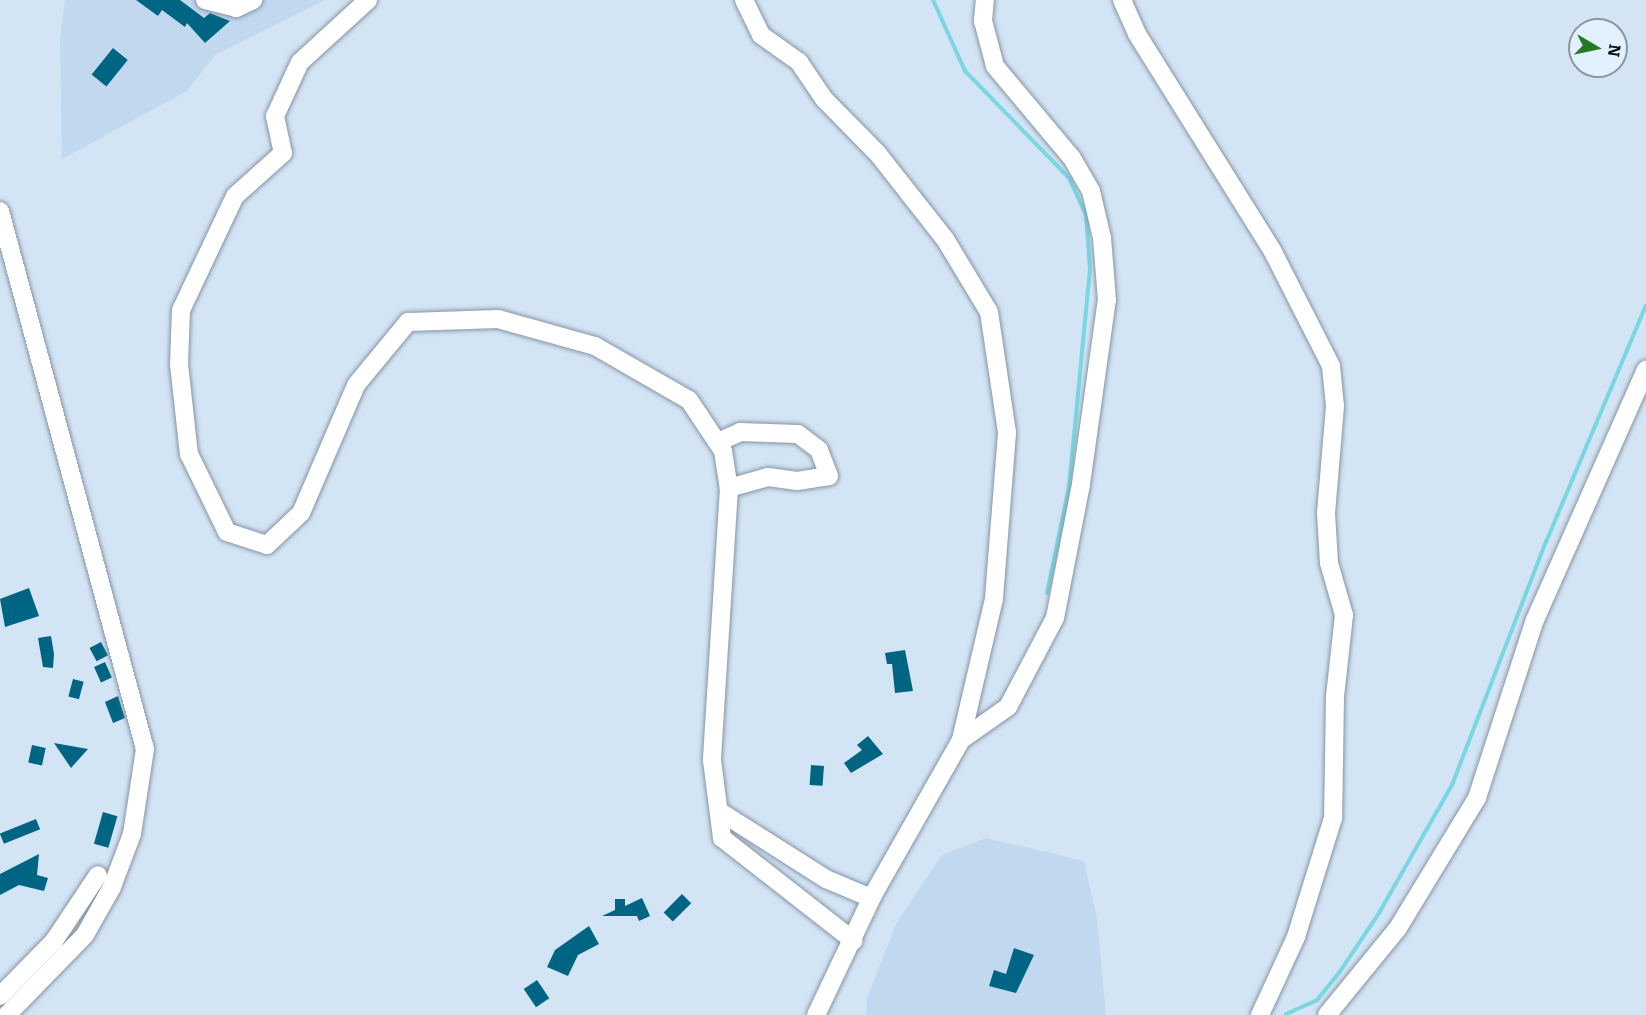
<!DOCTYPE html>
<html>
<head>
<meta charset="utf-8">
<style>
	body { margin:0 }
	#map { position:relative; width:1646px; height:1015px; overflow:hidden; background:#d3e4f5; font-family:Bitter,serif }
	div>[style] { position:absolute }
	.built>* { inset:0; background:#c1d8ee }
	.stream>* { height:4px; margin:-2px; padding:0 2px; transform-origin:2px; border-radius:2px; background:#79d7e2 }
	.building>* { inset:0; background:#006582; transform-origin:0 0 }
	.roads { filter:drop-shadow(0 0 2px #8595a5) drop-shadow(0 0 2px #8595a5) }
	.minor>* { height:18px; margin:-9px; padding:0 9px; transform-origin:9px; border-radius:9px; background:#fff }
	span { translate:-50% -50%; white-space:nowrap; text-align:center; line-height:1.15; -webkit-text-stroke:6px #e3f1fe; paint-order:stroke }
	.north { position:absolute; left:1568px; top:18px; width:60px; height:60px; box-sizing:border-box; background:#e3f1fe; border:2px solid #8b95a0; border-radius:50%; rotate:99deg; font-size:16px; font-weight:700; line-height:24px; text-align:center; color:#070c12 }
	.north::after { content:''; display:block; margin:auto; width:21px; height:27px; background:#277923; clip-path:polygon(50% 0,100% 100%,50% 72%,0 100%) }
</style>
</head>
<body>
<div id="map">
	<div class="built">
		<div style="clip-path:polygon(65px 0,325px 0,215px 55px,187px 91px,62px 159px,60px 39px)"></div>
		<div style="clip-path:polygon(986px 838px,1084px 861px,1097px 919px,1106px 1015px,866px 1015px,867px 998px,897px 922px,942px 855px)"></div>
	</div>
	<div class="stream">
		<div style="left:933px;top:0;width:78px;rotate:65.7deg"></div>
		<div style="left:965px;top:71px;width:149px;rotate:45.8deg"></div>
		<div style="left:1069px;top:178px;width:41px;rotate:65.3deg"></div>
		<div style="left:1086px;top:215px;width:54px;rotate:85.8deg"></div>
		<div style="left:1090px;top:269px;width:219px;rotate:95.5deg"></div>
		<div style="left:1069px;top:487px;width:108px;rotate:101.7deg"></div>
		<div style="left:1286px;top:1014px;width:34px;rotate:-24deg"></div>
		<div style="left:1317px;top:1000px;width:35px;rotate:-51deg"></div>
		<div style="left:1339px;top:973px;width:72px;rotate:-56.3deg"></div>
		<div style="left:1379px;top:913px;width:147px;rotate:-60.3deg"></div>
		<div style="left:1452px;top:785px;width:261px;rotate:-68.9deg"></div>
		<div style="left:1546px;top:542px;width:257px;rotate:-67.1deg"></div>
	</div>
	<div class="building">
		<div style="clip-path:polygon(136px 0,180px 0,204px 18px,210px 13px,230px 21px,205px 43px,187px 23px,185px 27px,162px 10px,158px 16px)"></div>
		<div style="left:113px;top:48px;width:19px;height:34px;rotate:39deg"></div>
		<div style="clip-path:polygon(29px 588px,39px 616px,5px 627px,0 599px)"></div>
		<div style="clip-path:polygon(51px 636px,54px 654px,53px 668px,43px 667px,38px 638px)"></div>
		<div style="left:101px;top:642px;width:15px;height:13px;rotate:62deg"></div>
		<div style="clip-path:polygon(905px 650px,913px 691px,895px 693px,892px 664px,887px 664px,885px 653px)"></div>
		<div style="left:105px;top:662px;width:17px;height:12px;rotate:66deg"></div>
		<div style="left:73px;top:679px;width:11px;height:18px;rotate:15deg"></div>
		<div style="clip-path:polygon(118px 696px,125px 718px,113px 723px,105px 702px)"></div>
		<div style="clip-path:polygon(868px 736px,883px 754px,851px 773px,844px 763px,862px 750px,857px 745px)"></div>
		<div style="clip-path:polygon(54px 743px,88px 749px,71px 768px)"></div>
		<div style="left:32px;top:745px;width:14px;height:18px;rotate:12deg"></div>
		<div style="left:811px;top:765px;width:13px;height:20px;rotate:4deg"></div>
		<div style="left:103px;top:812px;width:15px;height:33px;rotate:16deg"></div>
		<div style="left:36px;top:819px;width:11px;height:39px;rotate:68deg"></div>
		<div style="clip-path:polygon(39px 854px,37px 875px,48px 878px,44px 891px,19px 885px,0 895px,0 874px)"></div>
		<div style="left:682px;top:894px;width:13px;height:26px;rotate:45deg"></div>
		<div style="clip-path:polygon(642px 898px,650px 916px,639px 921px,637px 916px,602px 916px,615px 910px,615px 899px,625px 899px,625px 906px)"></div>
		<div style="clip-path:polygon(589px 926px,599px 944px,578px 955px,568px 976px,547px 967px,555px 950px)"></div>
		<div style="clip-path:polygon(1014px 948px,1034px 955px,1016px 993px,989px 986px,994px 970px,1006px 974px)"></div>
		<div style="left:537px;top:980px;width:22px;height:16px;rotate:56deg"></div>
	</div>
	<div class="roads">
		<div class="minor">
			<div style="left:205px;top:0;width:32px;rotate:14deg"></div>
			<div style="left:236px;top:8px;width:19px;rotate:-25deg"></div>
			<div style="left:368px;top:0;width:92px;rotate:137.6deg"></div>
			<div style="left:300px;top:62px;width:60px;rotate:114.8deg"></div>
			<div style="left:275px;top:116px;width:38px;rotate:78deg"></div>
			<div style="left:283px;top:153px;width:64px;rotate:138.1deg"></div>
			<div style="left:235px;top:196px;width:126px;rotate:115.3deg"></div>
			<div style="left:181px;top:310px;width:54px;rotate:92.1deg"></div>
			<div style="left:179px;top:364px;width:91px;rotate:83.7deg"></div>
			<div style="left:189px;top:454px;width:87px;rotate:64deg"></div>
			<div style="left:227px;top:532px;width:42px;rotate:18deg"></div>
			<div style="left:267px;top:545px;width:47px;rotate:-43.3deg"></div>
			<div style="left:301px;top:513px;width:139px;rotate:-66.7deg"></div>
			<div style="left:356px;top:385px;width:82px;rotate:-50.5deg"></div>
			<div style="left:408px;top:322px;width:90px;rotate:-1.9deg"></div>
			<div style="left:498px;top:319px;width:101px;rotate:15.6deg"></div>
			<div style="left:595px;top:346px;width:108px;rotate:29.9deg"></div>
			<div style="left:689px;top:400px;width:61px;rotate:56.3deg"></div>
			<div style="left:723px;top:451px;width:37px;rotate:81deg"></div>
			<div style="left:729px;top:488px;width:273px;rotate:93.6deg"></div>
			<div style="left:712px;top:760px;width:79px;rotate:82.7deg"></div>
			<div style="left:722px;top:838px;width:167px;rotate:38deg"></div>
			<div style="left:744px;top:0;width:39px;rotate:64deg"></div>
			<div style="left:761px;top:35px;width:47px;rotate:35.4deg"></div>
			<div style="left:799px;top:62px;width:45px;rotate:56deg"></div>
			<div style="left:824px;top:99px;width:77px;rotate:45.5deg"></div>
			<div style="left:878px;top:154px;width:108px;rotate:51.8deg"></div>
			<div style="left:945px;top:239px;width:85px;rotate:58.9deg"></div>
			<div style="left:989px;top:312px;width:122px;rotate:81.5deg"></div>
			<div style="left:1007px;top:433px;width:167px;rotate:94.5deg"></div>
			<div style="left:994px;top:599px;width:145px;rotate:103.2deg"></div>
			<div style="left:961px;top:740px;width:178px;rotate:119.6deg"></div>
			<div style="left:873px;top:895px;width:133px;rotate:115.4deg"></div>
			<div style="left:1122px;top:0;width:37px;rotate:66deg"></div>
			<div style="left:1137px;top:34px;width:255px;rotate:58deg"></div>
			<div style="left:1272px;top:250px;width:130px;rotate:63deg"></div>
			<div style="left:1331px;top:366px;width:40px;rotate:84.3deg"></div>
			<div style="left:1335px;top:406px;width:107px;rotate:94.8deg"></div>
			<div style="left:1326px;top:513px;width:50px;rotate:86.6deg"></div>
			<div style="left:1329px;top:563px;width:54px;rotate:73.9deg"></div>
			<div style="left:1344px;top:615px;width:82px;rotate:96.3deg"></div>
			<div style="left:1335px;top:697px;width:121px;rotate:90.9deg"></div>
			<div style="left:1333px;top:818px;width:125px;rotate:107.3deg"></div>
			<div style="left:1296px;top:937px;width:86px;rotate:114.8deg"></div>
			<div style="left:0;top:211px;width:557px;rotate:74.92deg"></div>
			<div style="left:145px;top:749px;width:86px;rotate:98.7deg"></div>
			<div style="left:132px;top:834px;width:57px;rotate:110.7deg"></div>
			<div style="left:112px;top:887px;width:55px;rotate:119.4deg"></div>
			<div style="left:85px;top:935px;width:112px;rotate:134.3deg"></div>
			<div style="left:718px;top:442px;width:24px;rotate:-24deg"></div>
			<div style="left:740px;top:432px;width:58px;rotate:2deg"></div>
			<div style="left:798px;top:434px;width:26px;rotate:37deg"></div>
			<div style="left:819px;top:450px;width:28px;rotate:69deg"></div>
			<div style="left:829px;top:476px;width:32px;rotate:171deg"></div>
			<div style="left:797px;top:481px;width:29px;rotate:-172deg"></div>
			<div style="left:768px;top:477px;width:41px;rotate:164.2deg"></div>
			<div style="left:961px;top:740px;width:57px;rotate:-35.1deg"></div>
			<div style="left:1008px;top:707px;width:101px;rotate:-62.2deg"></div>
			<div style="left:1055px;top:618px;width:136px;rotate:-79deg"></div>
			<div style="left:1081px;top:484px;width:186px;rotate:-82deg"></div>
			<div style="left:1107px;top:300px;width:62px;rotate:-94.6deg"></div>
			<div style="left:1102px;top:238px;width:48px;rotate:-103.2deg"></div>
			<div style="left:1091px;top:191px;width:39px;rotate:-120deg"></div>
			<div style="left:1071px;top:157px;width:119px;rotate:-129.9deg"></div>
			<div style="left:995px;top:66px;width:47px;rotate:-104.9deg"></div>
			<div style="left:983px;top:21px;width:21px;rotate:-85deg"></div>
			<div style="left:719px;top:811px;width:127px;rotate:32.4deg"></div>
			<div style="left:826px;top:879px;width:49px;rotate:22.9deg"></div>
			<div style="left:0;top:996px;width:77px;rotate:-45.5deg"></div>
			<div style="left:54px;top:941px;width:79px;rotate:-56.3deg"></div>
			<div style="left:1327px;top:1015px;width:112px;rotate:-50.8deg"></div>
			<div style="left:1398px;top:928px;width:152px;rotate:-58.7deg"></div>
			<div style="left:1477px;top:798px;width:187px;rotate:-72deg"></div>
			<div style="left:1535px;top:620px;width:274px;rotate:-66.1deg"></div>
		</div>
	</div>
	<div class="north">N</div>
</div>
</body>
</html>
